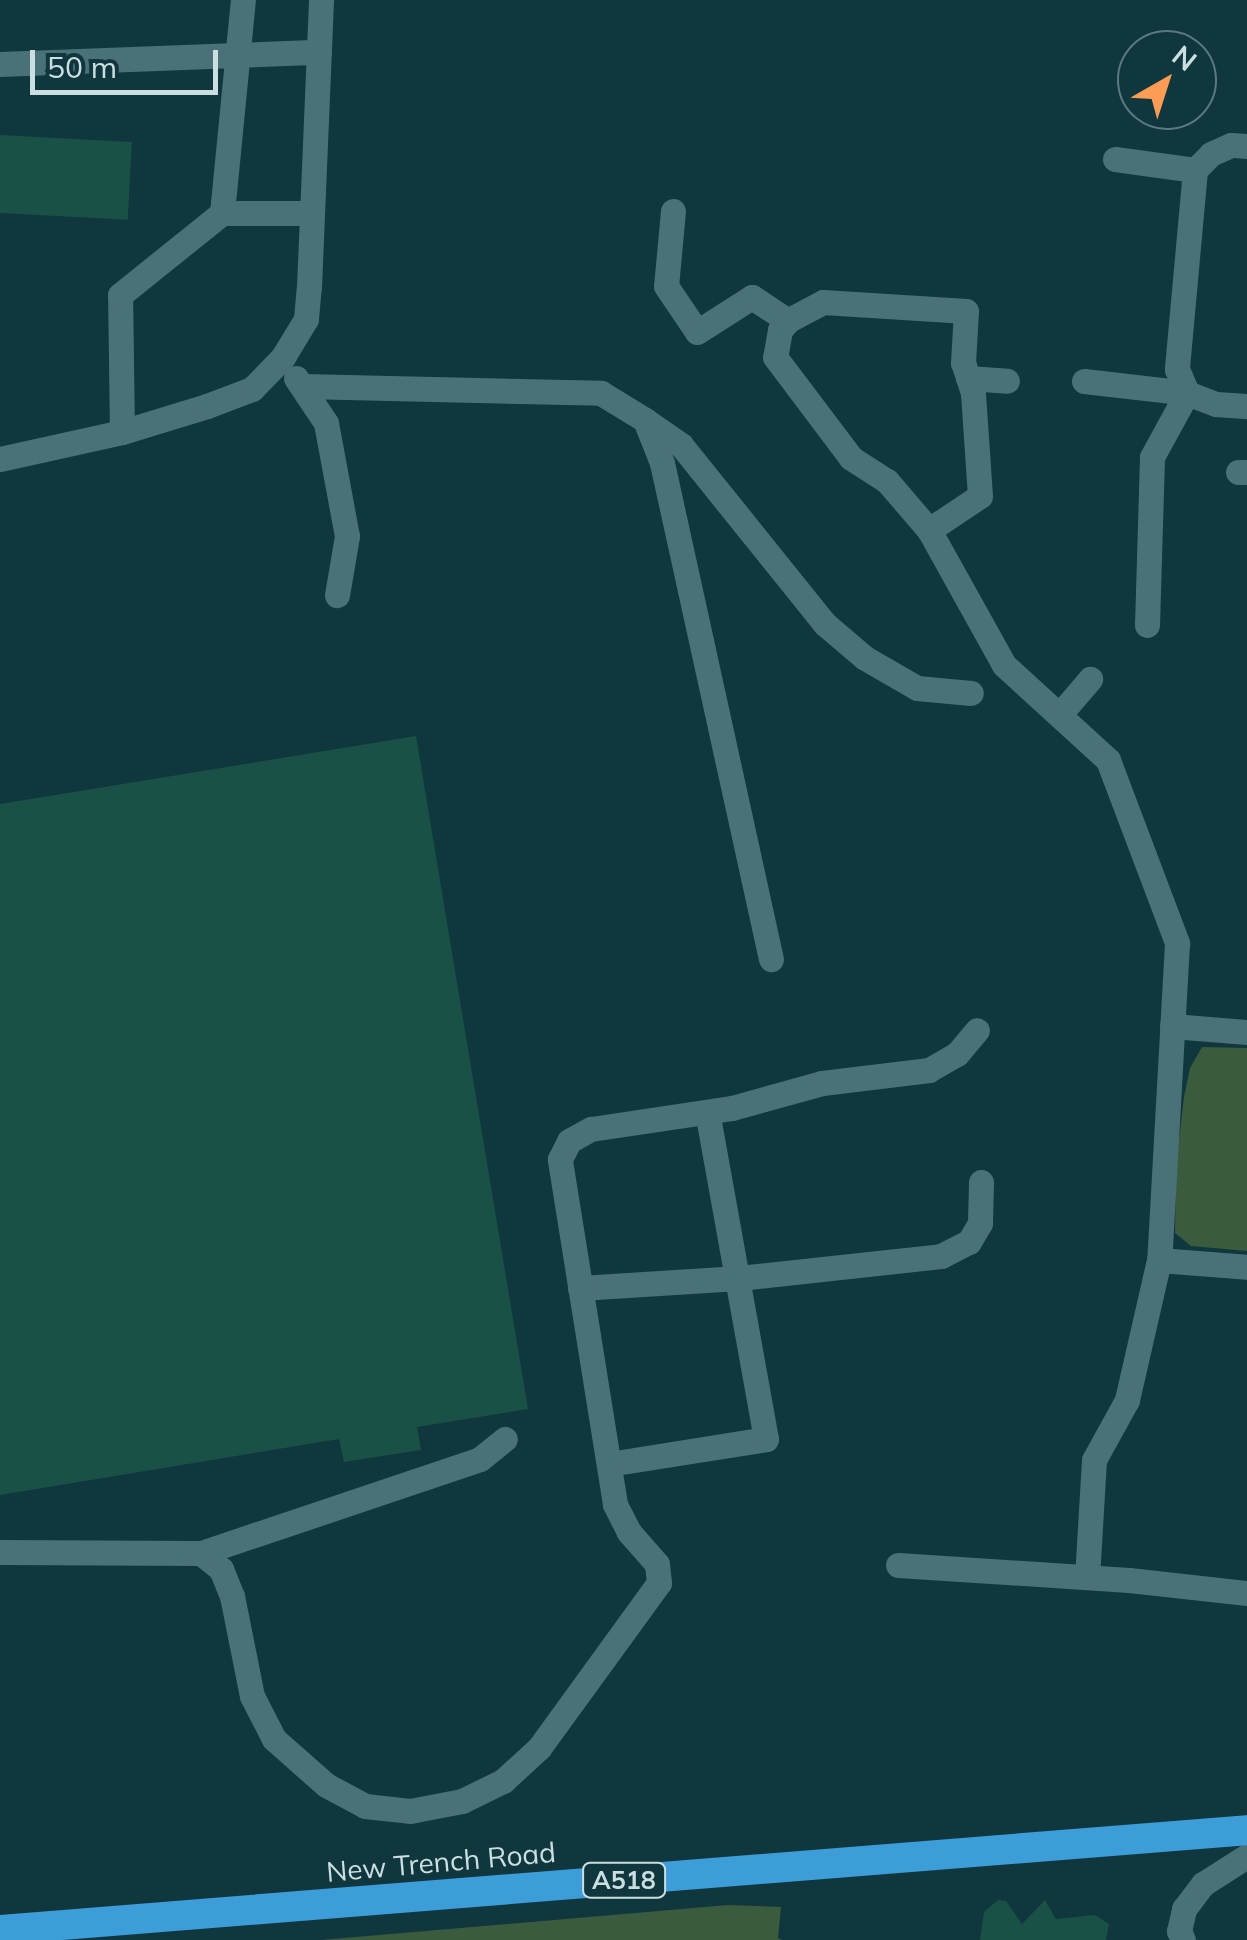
<!DOCTYPE html>
<html>
<head>
<meta charset="utf-8">
<style>
	body { margin:0 }
	#map { position:relative; width:1247px; height:1940px; overflow:hidden; background:#10373d; font-family:Mulish,sans-serif }
	div>[style] { position:absolute }
	.green>* { inset:0; background:#3a5b3e }
	.building>* { inset:0; background:#195147; transform-origin:0 0 }
	.minor>* { height:25px; margin:-12.5px; padding:0 12.5px; transform-origin:12.5px; border-radius:12.5px; background:#4b7178 }
	.highway>* { height:30px; margin:-15px; padding:0 15px; transform-origin:15px; border-radius:15px; background:#3c9dd9 }
	span { translate:-50% -50%; white-space:nowrap; text-align:center; line-height:1.15; -webkit-text-stroke:9px #10373d; paint-order:stroke }
	.shield-label span { padding:2px 8px; background:#10373d; border:2px solid; border-radius:8px; -webkit-text-stroke-width:0 }
	.shield-label { font-size:25px; color:#cbdfe3; font-weight:700 }
	.street-label { font-size:28px; color:#cbdfe3 }
	.north { position:absolute; left:1117px; top:30px; width:100px; height:100px; box-sizing:border-box; background:#10373d; border:2px solid #5b7a7f; border-radius:50%; rotate:39deg; font-size:28px; font-weight:700; line-height:40px; text-align:center; color:#cbdfe3 }
	.north::after { content:''; display:block; margin:auto; width:35px; height:45px; background:#fd9c55; clip-path:polygon(50% 0,100% 100%,50% 72%,0 100%) }
	.scale { position:absolute; left:30px; top:50px; width:188px; height:45px; box-sizing:border-box; border:5px solid #cbdfe3; border-top:0; padding-left:12px; font-size:30px; line-height:35px; white-space:nowrap; color:#cbdfe3; -webkit-text-stroke:8px #10373d; paint-order:stroke }
</style>
</head>
<body>
<div id="map">
	<div class="green">
		<div style="clip-path:polygon(1202px 1047px,1247px 1048px,1247px 1251px,1191px 1246px,1175px 1233px,1176px 1166px,1184px 1097px,1190px 1068px)"></div>
		<div style="clip-path:polygon(728px 1905px,781px 1907px,778px 1938px,782px 1940px,321px 1940px)"></div>
	</div>
	<div class="building">
		<div style="left:0;top:135px;width:132px;height:78px;rotate:3deg"></div>
		<div style="clip-path:polygon(416px 736px,528px 1409px,417px 1427px,421px 1450px,344px 1462px,339px 1439px,0 1495px,0 804px)"></div>
		<div style="clip-path:polygon(998px 1900px,1006px 1901px,1022px 1924px,1045px 1900px,1056px 1919px,1095px 1915px,1109px 1924px,1106px 1940px,980px 1940px,984px 1912px)"></div>
	</div>
	<div class="minor">
		<div style="left:0;top:64px;width:319px;rotate:-2.2deg"></div>
		<div style="left:1247px;top:146px;width:16px;rotate:-176deg"></div>
		<div style="left:1231px;top:145px;width:22px;rotate:156deg"></div>
		<div style="left:1211px;top:154px;width:23px;rotate:135deg"></div>
		<div style="left:1195px;top:170px;width:200px;rotate:95.2deg"></div>
		<div style="left:1177px;top:369px;width:26px;rotate:67deg"></div>
		<div style="left:1187px;top:393px;width:31px;rotate:21deg"></div>
		<div style="left:1216px;top:404px;width:31px;rotate:4deg"></div>
		<div style="left:1115px;top:159px;width:81px;rotate:7.8deg"></div>
		<div style="left:673px;top:211px;width:75px;rotate:95.3deg"></div>
		<div style="left:666px;top:286px;width:55px;rotate:56deg"></div>
		<div style="left:697px;top:332px;width:65px;rotate:-32.5deg"></div>
		<div style="left:752px;top:297px;width:43px;rotate:33.7deg"></div>
		<div style="left:222px;top:213px;width:90px"></div>
		<div style="left:296px;top:378px;width:54px;rotate:56.3deg"></div>
		<div style="left:326px;top:423px;width:115px;rotate:79.5deg"></div>
		<div style="left:347px;top:536px;width:60px;rotate:99.6deg"></div>
		<div style="left:968px;top:378px;width:39px;rotate:4deg"></div>
		<div style="left:1084px;top:381px;width:104px;rotate:6.6deg"></div>
		<div style="left:1187px;top:393px;width:73px;rotate:118.7deg"></div>
		<div style="left:1152px;top:457px;width:168px;rotate:91.7deg"></div>
		<div style="left:302px;top:386px;width:299px;rotate:1.3deg"></div>
		<div style="left:601px;top:393px;width:52px;rotate:31.5deg"></div>
		<div style="left:645px;top:420px;width:46px;rotate:68.4deg"></div>
		<div style="left:662px;top:463px;width:508px;rotate:77.61deg"></div>
		<div style="left:645px;top:420px;width:44px;rotate:34.8deg"></div>
		<div style="left:681px;top:445px;width:230px;rotate:51.2deg"></div>
		<div style="left:825px;top:624px;width:52px;rotate:40.4deg"></div>
		<div style="left:865px;top:658px;width:60px;rotate:30deg"></div>
		<div style="left:917px;top:688px;width:54px;rotate:5.3deg"></div>
		<div style="left:122px;top:432px;width:137px;rotate:-90.8deg"></div>
		<div style="left:120px;top:295px;width:131px;rotate:-38.8deg"></div>
		<div style="left:222px;top:213px;width:214px;rotate:-84.4deg"></div>
		<div style="left:0;top:459px;width:125px;rotate:-12.5deg"></div>
		<div style="left:122px;top:432px;width:89px;rotate:-17deg"></div>
		<div style="left:207px;top:406px;width:48px;rotate:-20.7deg"></div>
		<div style="left:252px;top:389px;width:45px;rotate:-45.9deg"></div>
		<div style="left:283px;top:357px;width:44px;rotate:-58.8deg"></div>
		<div style="left:306px;top:319px;width:32px;rotate:-85deg"></div>
		<div style="left:309px;top:287px;width:287px;rotate:-87.6deg"></div>
		<div style="left:1238px;top:472px;width:9px"></div>
		<div style="left:929px;top:530px;width:61px;rotate:-33.7deg"></div>
		<div style="left:980px;top:496px;width:103px;rotate:-93.9deg"></div>
		<div style="left:973px;top:393px;width:32px;rotate:-108deg"></div>
		<div style="left:963px;top:363px;width:52px;rotate:-86.7deg"></div>
		<div style="left:966px;top:311px;width:143px;rotate:-176.4deg"></div>
		<div style="left:823px;top:302px;width:40px;rotate:152deg"></div>
		<div style="left:788px;top:321px;width:12px;rotate:132deg"></div>
		<div style="left:780px;top:330px;width:27px;rotate:100deg"></div>
		<div style="left:775px;top:357px;width:126px;rotate:53deg"></div>
		<div style="left:851px;top:458px;width:43px;rotate:32.6deg"></div>
		<div style="left:887px;top:481px;width:65px;rotate:49.4deg"></div>
		<div style="left:929px;top:530px;width:154px;rotate:60.9deg"></div>
		<div style="left:1004px;top:665px;width:141px;rotate:42.4deg"></div>
		<div style="left:1108px;top:760px;width:196px;rotate:69.3deg"></div>
		<div style="left:1177px;top:943px;width:318px;rotate:93.2deg"></div>
		<div style="left:1159px;top:1260px;width:144px;rotate:102.9deg"></div>
		<div style="left:1127px;top:1400px;width:68px;rotate:118.8deg"></div>
		<div style="left:1094px;top:1460px;width:117px;rotate:93.4deg"></div>
		<div style="left:1061px;top:713px;width:45px;rotate:-49.5deg"></div>
		<div style="left:1172px;top:1026px;width:75px;rotate:4.6deg"></div>
		<div style="left:1159px;top:1260px;width:88px;rotate:4.5deg"></div>
		<div style="left:580px;top:1288px;width:159px;rotate:-3.6deg"></div>
		<div style="left:739px;top:1278px;width:203px;rotate:-6.2deg"></div>
		<div style="left:941px;top:1256px;width:31px;rotate:-27deg"></div>
		<div style="left:969px;top:1242px;width:22px;rotate:-60deg"></div>
		<div style="left:980px;top:1223px;width:41px;rotate:-88.6deg"></div>
		<div style="left:609px;top:1464px;width:159px;rotate:-9deg"></div>
		<div style="left:766px;top:1439px;width:332px;rotate:-100.2deg"></div>
		<div style="left:0;top:1552px;width:201px;rotate:0.3deg"></div>
		<div style="left:201px;top:1553px;width:26px;rotate:39deg"></div>
		<div style="left:221px;top:1569px;width:29px;rotate:68deg"></div>
		<div style="left:232px;top:1596px;width:102px;rotate:78.7deg"></div>
		<div style="left:252px;top:1696px;width:48px;rotate:62.9deg"></div>
		<div style="left:274px;top:1739px;width:69px;rotate:41.5deg"></div>
		<div style="left:326px;top:1785px;width:44px;rotate:28.3deg"></div>
		<div style="left:365px;top:1806px;width:45px;rotate:6.3deg"></div>
		<div style="left:410px;top:1811px;width:53px;rotate:-10.9deg"></div>
		<div style="left:462px;top:1801px;width:46px;rotate:-26deg"></div>
		<div style="left:503px;top:1781px;width:49px;rotate:-42.5deg"></div>
		<div style="left:539px;top:1748px;width:204px;rotate:-54deg"></div>
		<div style="left:659px;top:1583px;width:19px;rotate:-96deg"></div>
		<div style="left:657px;top:1564px;width:43px;rotate:-131.2deg"></div>
		<div style="left:629px;top:1532px;width:31px;rotate:-117deg"></div>
		<div style="left:615px;top:1504px;width:349px;rotate:-99.1deg"></div>
		<div style="left:560px;top:1159px;width:20px;rotate:-63deg"></div>
		<div style="left:569px;top:1141px;width:25px;rotate:-29deg"></div>
		<div style="left:591px;top:1129px;width:143px;rotate:-8.5deg"></div>
		<div style="left:732px;top:1108px;width:93px;rotate:-15.5deg"></div>
		<div style="left:822px;top:1083px;width:108px;rotate:-6.9deg"></div>
		<div style="left:929px;top:1070px;width:32px;rotate:-30deg"></div>
		<div style="left:957px;top:1054px;width:31px;rotate:-50deg"></div>
		<div style="left:201px;top:1553px;width:294px;rotate:-18.6deg"></div>
		<div style="left:480px;top:1459px;width:32px;rotate:-39deg"></div>
		<div style="left:898px;top:1565px;width:231px;rotate:3.7deg"></div>
		<div style="left:1129px;top:1580px;width:119px;rotate:6.3deg"></div>
		<div style="left:1183px;top:1940px;width:10px;rotate:-114deg"></div>
		<div style="left:1179px;top:1931px;width:23px;rotate:-77deg"></div>
		<div style="left:1184px;top:1909px;width:31px;rotate:-53deg"></div>
		<div style="left:1203px;top:1884px;width:52px;rotate:-32.5deg"></div>
	</div>
	<div class="highway">
		<div style="left:0;top:1930px;width:1251px;rotate:-4.58deg"></div>
	</div>
	<div class="shield-label">
		<span style="left:624px;top:1880px">A518</span>
	</div>
	<div class="street-label">
		<span style="left:441px;top:1862px;rotate:-5deg">New Trench Road</span>
	</div>
	<div class="north">N</div>
	<div class="scale">50 m</div>
</div>
</body>
</html>
